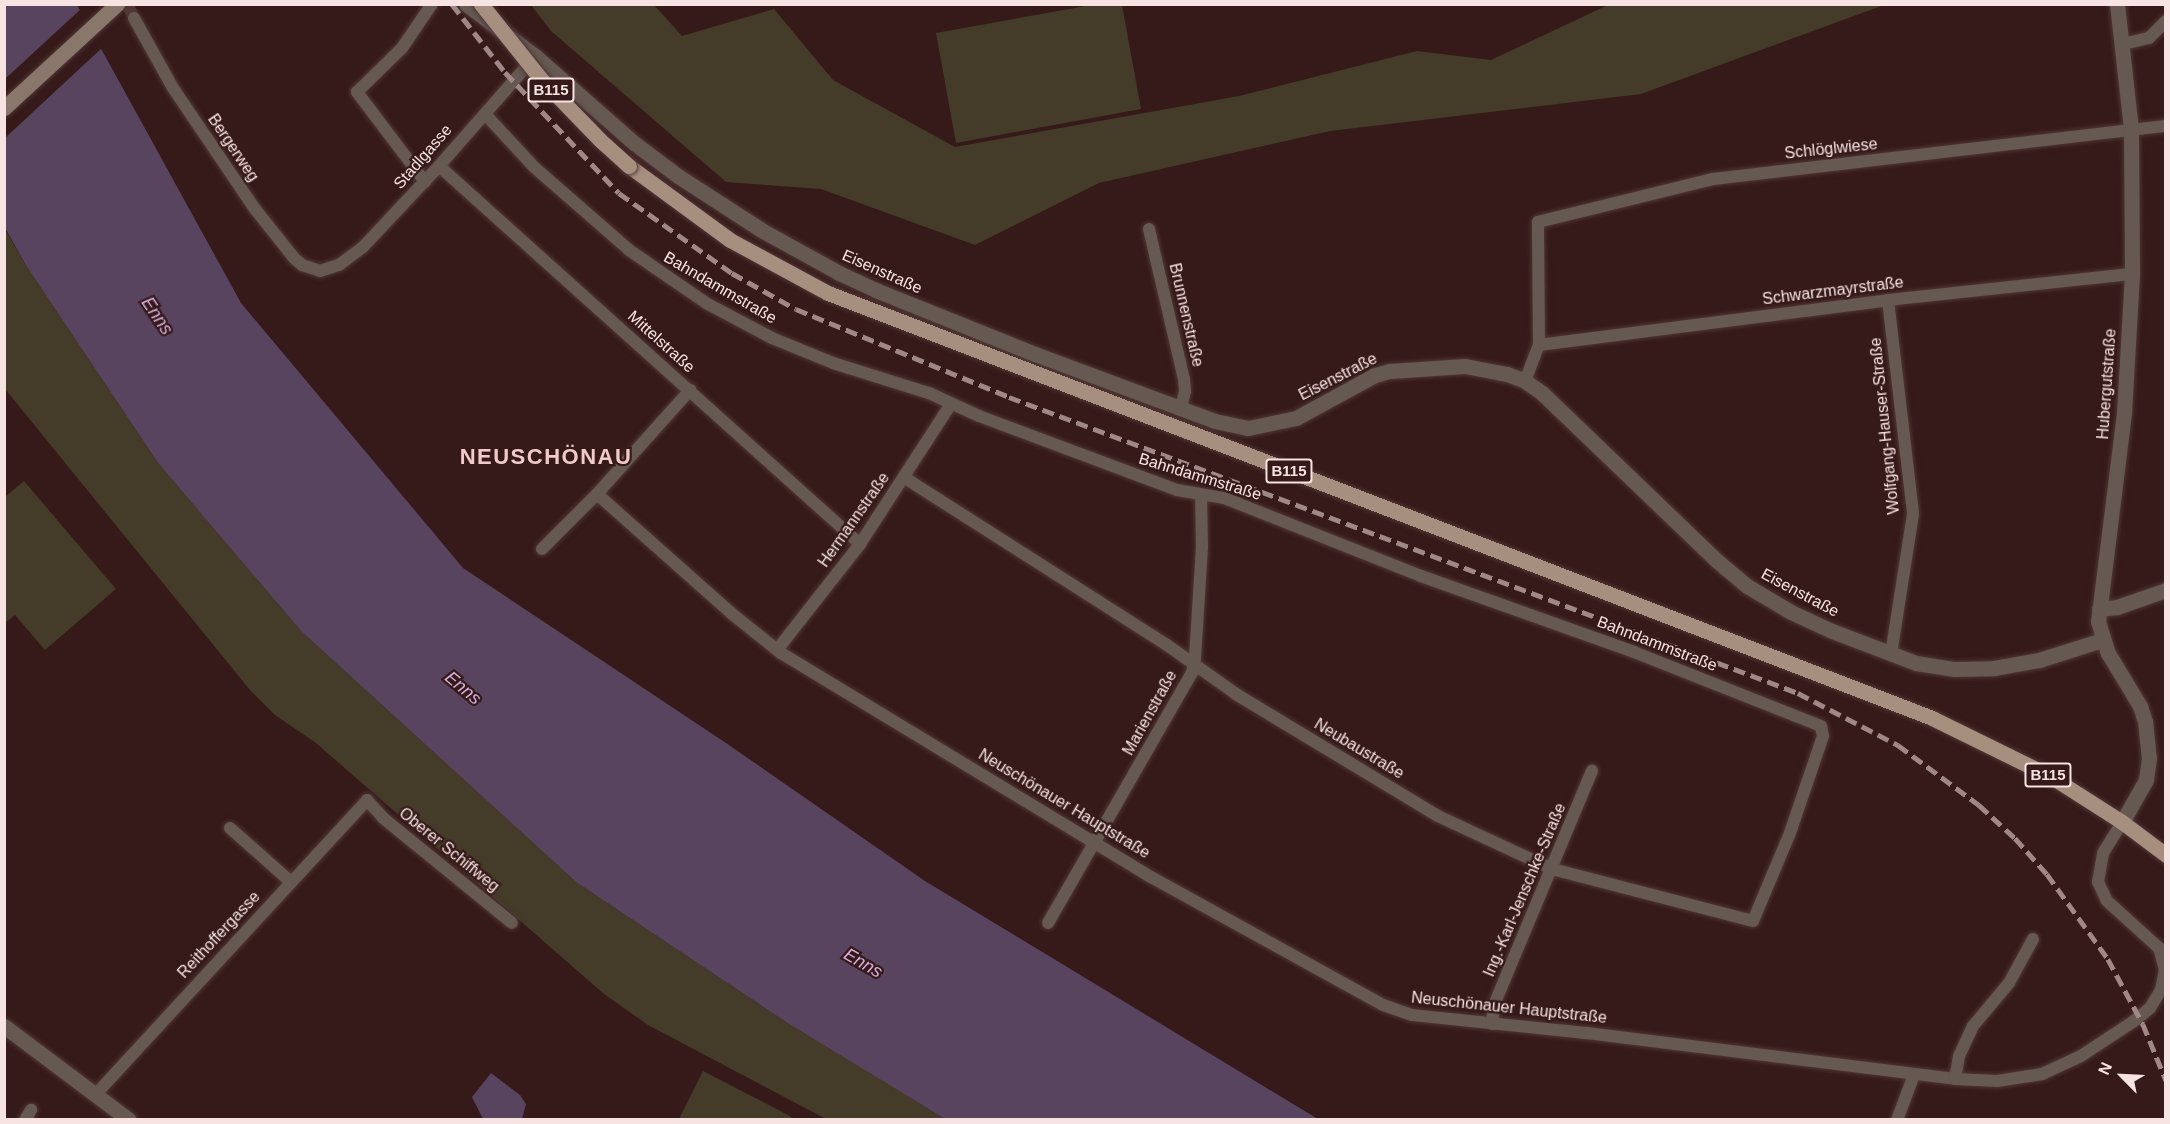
<!DOCTYPE html>
<html>
<head>
<meta charset="utf-8">
<style>
	body { margin:0 }
	#map { position:relative; width:2170px; height:1124px; overflow:hidden; background:#351a19; font-family:Arial,sans-serif }
	div>[style] { position:absolute }
	.green>* { inset:0; background:#443b29 }
	.water>* { inset:0; background:#59445f }
	.pier>* { inset:0; background:#351a19 }
	.minor-tunnel>* { height:12px; margin-top:-6px; transform-origin:0; background:repeating-linear-gradient(90deg,#523837 0 12px,transparent 0 18px) }
	.roads { filter:drop-shadow(0 0 2px #503635) drop-shadow(0 0 2px #503635) }
	.minor>* { height:12px; margin:-6px; padding:0 6px; transform-origin:6px; border-radius:6px; background:#655952 }
	.tertiary>* { height:15px; margin:-7.5px; padding:0 7.5px; transform-origin:7.5px; border-radius:7.5px; background:#655952 }
	.secondary>* { height:15px; margin:-7.5px; padding:0 7.5px; transform-origin:7.5px; border-radius:7.5px; background:#8a776c }
	.primary>* { height:15px; margin:-7.5px; padding:0 7.5px; transform-origin:7.5px; border-radius:7.5px; background:#a78f80 }
	.rail>* { height:4.5px; margin-top:-2.25px; transform-origin:0; background:repeating-linear-gradient(90deg,#9f8887 0 12px,transparent 0 18px) }
	.bridges { filter:drop-shadow(0 0 2px #503635) drop-shadow(0 0 2px #503635) }
	.primary-bridge>* { height:15px; margin:-7.5px; padding:0 7.5px; transform-origin:7.5px; border-radius:7.5px; background:#a78f80 }
	span { translate:-50% -50%; white-space:nowrap; text-align:center; line-height:1.15; -webkit-text-stroke:4.5px #351a19; paint-order:stroke }
	.shield-label span { padding:2px 4px; background:#351a19; border:2px solid; border-radius:4px; -webkit-text-stroke-width:0 }
	.shield-label { font-size:15px; color:#f7e3e2; font-weight:700 }
	.street-label { font-size:16px; color:#f7e3e2 }
	.water-label { font-size:18px; color:#d5addf; font-style:italic }
	.district-label { font-size:22px; color:#f1cbc9; font-weight:700; letter-spacing:1.5px }
	.frame { position:absolute; inset:0; border:6px solid #f7e3e2; pointer-events:none }
	.north { position:absolute; left:2092px; top:1046px; width:60px; height:60px; -webkit-text-stroke:4px #351a19; paint-order:stroke; rotate:294deg; font-size:16px; font-weight:700; line-height:24px; text-align:center; color:#f7e3e2 }
	.north::after { content:''; display:block; margin:auto; width:21px; height:27px; background:#f7e3e2; clip-path:polygon(50% 0,100% 100%,50% 72%,0 100%) }
</style>
</head>
<body>
<div id="map">
	<div class="green">
		<div style="clip-path:polygon(531px 5px,654px 5px,682px 36px,774px 9px,833px 80px,955px 147px,1239px 96px,1417px 51px,1491px 60px,1608px 5px,1884px 5px,1641px 94px,1330px 131px,1099px 183px,975px 245px,821px 189px,726px 182px,551px 31px)"></div>
		<div style="clip-path:polygon(1091px 5px,1122px 5px,1141px 109px,956px 143px,936px 33px)"></div>
		<div style="clip-path:polygon(4px 228px,27px 267px,158px 463px,301px 631px,576px 882px,789px 1024px,945px 1119px,826px 1119px,648px 1025px,604px 994px,316px 743px,275px 715px,250px 690px,5px 389px)"></div>
		<div style="clip-path:polygon(24px 481px,116px 589px,45px 650px,15px 615px,5px 623px,5px 497px)"></div>
		<div style="clip-path:polygon(703px 1071px,788px 1115px,794px 1119px,679px 1119px)"></div>
	</div>
	<div class="water">
		<div style="clip-path:polygon(4px 5px,77px 5px,241px 303px,463px 568px,726px 743px,925px 881px,1318px 1119px,945px 1119px,789px 1024px,576px 882px,301px 631px,158px 463px,27px 267px,5px 228px)"></div>
		<div style="clip-path:polygon(491px 1073px,520px 1095px,526px 1104px,522px 1119px,483px 1119px,472px 1097px)"></div>
	</div>
	<div class="pier">
		<div style="clip-path:polygon(82px 8px,103px 47px,5px 138px,5px 79px)"></div>
	</div>
	<div class="minor-tunnel">
		<div style="left:127px;top:4px;width:16px;rotate:63deg"></div>
	</div>
	<div class="roads">
		<div class="minor">
			<div style="left:134px;top:18px;width:80px;rotate:60.9deg"></div>
			<div style="left:173px;top:88px;width:146px;rotate:55.9deg"></div>
			<div style="left:255px;top:209px;width:63px;rotate:51.5deg"></div>
			<div style="left:294px;top:258px;width:11px;rotate:41deg"></div>
			<div style="left:302px;top:265px;width:19px;rotate:18deg"></div>
			<div style="left:320px;top:271px;width:20px;rotate:-18deg"></div>
			<div style="left:339px;top:265px;width:30px;rotate:-37deg"></div>
			<div style="left:363px;top:247px;width:111px;rotate:-46.8deg"></div>
			<div style="left:439px;top:166px;width:142px;rotate:-48.7deg"></div>
			<div style="left:2123px;top:44px;width:27px;rotate:-13deg"></div>
			<div style="left:2149px;top:38px;width:24px;rotate:-45deg"></div>
			<div style="left:485px;top:114px;width:72px;rotate:47.2deg"></div>
			<div style="left:534px;top:167px;width:126px;rotate:41.1deg"></div>
			<div style="left:629px;top:250px;width:93px;rotate:34.5deg"></div>
			<div style="left:706px;top:303px;width:75px;rotate:27.9deg"></div>
			<div style="left:772px;top:338px;width:66px;rotate:22.3deg"></div>
			<div style="left:833px;top:363px;width:101px;rotate:17.4deg"></div>
			<div style="left:929px;top:393px;width:55px;rotate:24.7deg"></div>
			<div style="left:979px;top:416px;width:211px;rotate:20.5deg"></div>
			<div style="left:1177px;top:490px;width:48px;rotate:9.7deg"></div>
			<div style="left:1224px;top:498px;width:212px;rotate:21.6deg"></div>
			<div style="left:1421px;top:576px;width:226px;rotate:19.6deg"></div>
			<div style="left:1634px;top:652px;width:201px;rotate:21.6deg"></div>
			<div style="left:1821px;top:726px;width:10px;rotate:79deg"></div>
			<div style="left:1823px;top:736px;width:102px;rotate:108.8deg"></div>
			<div style="left:1790px;top:833px;width:95px;rotate:112.8deg"></div>
			<div style="left:1753px;top:921px;width:208px;rotate:-165.5deg"></div>
			<div style="left:1552px;top:869px;width:126px;rotate:-155.1deg"></div>
			<div style="left:1438px;top:816px;width:236px;rotate:-148.9deg"></div>
			<div style="left:1236px;top:694px;width:85px;rotate:-144.6deg"></div>
			<div style="left:1167px;top:645px;width:311px;rotate:-147.5deg"></div>
			<div style="left:439px;top:166px;width:566px;rotate:41.92deg"></div>
			<div style="left:425px;top:182px;width:113px;rotate:-127.1deg"></div>
			<div style="left:357px;top:92px;width:63px;rotate:-44.4deg"></div>
			<div style="left:402px;top:48px;width:53px;rotate:-55.7deg"></div>
			<div style="left:1149px;top:229px;width:154px;rotate:76.9deg"></div>
			<div style="left:1184px;top:379px;width:12px;rotate:85deg"></div>
			<div style="left:1185px;top:391px;width:18px;rotate:103deg"></div>
			<div style="left:1888px;top:300px;width:215px;rotate:83.3deg"></div>
			<div style="left:1913px;top:514px;width:143px;rotate:98.9deg"></div>
			<div style="left:1539px;top:345px;width:352px;rotate:-7.3deg"></div>
			<div style="left:1888px;top:300px;width:245px;rotate:-6.1deg"></div>
			<div style="left:1525px;top:381px;width:39px;rotate:-69deg"></div>
			<div style="left:1539px;top:345px;width:123px;rotate:-90.5deg"></div>
			<div style="left:1538px;top:222px;width:180px;rotate:-13.8deg"></div>
			<div style="left:1713px;top:179px;width:456px;rotate:-6.7deg"></div>
			<div style="left:597px;top:494px;width:179px;rotate:41.6deg"></div>
			<div style="left:731px;top:613px;width:64px;rotate:38.7deg"></div>
			<div style="left:781px;top:653px;width:433px;rotate:31.2deg"></div>
			<div style="left:1151px;top:877px;width:265px;rotate:28.9deg"></div>
			<div style="left:1383px;top:1005px;width:31px;rotate:19deg"></div>
			<div style="left:1412px;top:1015px;width:176px;rotate:5.9deg"></div>
			<div style="left:1587px;top:1033px;width:371px;rotate:7.1deg"></div>
			<div style="left:1955px;top:1079px;width:42px;rotate:2.7deg"></div>
			<div style="left:1997px;top:1081px;width:46px;rotate:-8.8deg"></div>
			<div style="left:2042px;top:1074px;width:43px;rotate:-24.8deg"></div>
			<div style="left:2081px;top:1056px;width:64px;rotate:-33.4deg"></div>
			<div style="left:2134px;top:1021px;width:21px;rotate:-39deg"></div>
			<div style="left:2150px;top:1008px;width:21px;rotate:-59deg"></div>
			<div style="left:2161px;top:990px;width:20px;rotate:-79deg"></div>
			<div style="left:2165px;top:970px;width:23px;rotate:-105deg"></div>
			<div style="left:2159px;top:948px;width:70px;rotate:-137.9deg"></div>
			<div style="left:2107px;top:901px;width:21px;rotate:-115deg"></div>
			<div style="left:2098px;top:882px;width:29px;rotate:-80deg"></div>
			<div style="left:2103px;top:853px;width:36px;rotate:-58deg"></div>
			<div style="left:542px;top:549px;width:78px;rotate:-45deg"></div>
			<div style="left:597px;top:494px;width:140px;rotate:-48.2deg"></div>
			<div style="left:777px;top:650px;width:135px;rotate:-51.9deg"></div>
			<div style="left:860px;top:544px;width:167px;rotate:-57deg"></div>
			<div style="left:230px;top:828px;width:81px;rotate:41.5deg"></div>
			<div style="left:1048px;top:923px;width:289px;rotate:-60.1deg"></div>
			<div style="left:1192px;top:673px;width:15px;rotate:-79deg"></div>
			<div style="left:1195px;top:658px;width:111px;rotate:-86.4deg"></div>
			<div style="left:1202px;top:547px;width:51px;rotate:-91.1deg"></div>
			<div style="left:1492px;top:1024px;width:19px;rotate:-84deg"></div>
			<div style="left:1494px;top:1005px;width:254px;rotate:-67.3deg"></div>
			<div style="left:1955px;top:1079px;width:23px;rotate:-80deg"></div>
			<div style="left:1959px;top:1056px;width:33px;rotate:-65deg"></div>
			<div style="left:1973px;top:1026px;width:56px;rotate:-50.1deg"></div>
			<div style="left:2009px;top:983px;width:50px;rotate:-61.4deg"></div>
			<div style="left:96px;top:1094px;width:400px;rotate:-47.3deg"></div>
			<div style="left:367px;top:800px;width:24px;rotate:48deg"></div>
			<div style="left:383px;top:818px;width:166px;rotate:39.1deg"></div>
			<div style="left:25px;top:1120px;width:12px;rotate:-59deg"></div>
			<div style="left:1897px;top:1120px;width:48px;rotate:-69.3deg"></div>
		</div>
		<div class="tertiary">
			<div style="left:466px;top:4px;width:86px;rotate:37deg"></div>
			<div style="left:535px;top:56px;width:132px;rotate:41.3deg"></div>
			<div style="left:634px;top:143px;width:55px;rotate:36.9deg"></div>
			<div style="left:678px;top:176px;width:101px;rotate:32.9deg"></div>
			<div style="left:763px;top:231px;width:87px;rotate:28.9deg"></div>
			<div style="left:839px;top:273px;width:43px;rotate:24.8deg"></div>
			<div style="left:878px;top:291px;width:169px;rotate:21.9deg"></div>
			<div style="left:1035px;top:354px;width:192px;rotate:20.4deg"></div>
			<div style="left:1215px;top:421px;width:34px;rotate:12deg"></div>
			<div style="left:1248px;top:428px;width:49px;rotate:-11.8deg"></div>
			<div style="left:1296px;top:418px;width:90px;rotate:-28.6deg"></div>
			<div style="left:1375px;top:375px;width:16px;rotate:-15deg"></div>
			<div style="left:1390px;top:371px;width:75px;rotate:-3.8deg"></div>
			<div style="left:1465px;top:366px;width:43px;rotate:10.8deg"></div>
			<div style="left:1507px;top:374px;width:19px;rotate:21deg"></div>
			<div style="left:1525px;top:381px;width:21px;rotate:35deg"></div>
			<div style="left:1542px;top:393px;width:241px;rotate:43.8deg"></div>
			<div style="left:1716px;top:560px;width:40px;rotate:40deg"></div>
			<div style="left:1747px;top:586px;width:51px;rotate:30.6deg"></div>
			<div style="left:1791px;top:612px;width:45px;rotate:24.9deg"></div>
			<div style="left:1832px;top:631px;width:90px;rotate:20.9deg"></div>
			<div style="left:1916px;top:663px;width:39px;rotate:9deg"></div>
			<div style="left:1955px;top:669px;width:39px;rotate:-1deg"></div>
			<div style="left:1994px;top:668px;width:46px;rotate:-10.1deg"></div>
			<div style="left:2039px;top:660px;width:66px;rotate:-17.6deg"></div>
			<div style="left:2117px;top:4px;width:126px;rotate:83.6deg"></div>
			<div style="left:2131px;top:129px;width:145px;rotate:89.6deg"></div>
			<div style="left:2132px;top:274px;width:139px;rotate:93.3deg"></div>
			<div style="left:2124px;top:413px;width:210px;rotate:97.1deg"></div>
			<div style="left:2098px;top:621px;width:34px;rotate:73deg"></div>
			<div style="left:2108px;top:653px;width:62px;rotate:58.9deg"></div>
			<div style="left:2140px;top:706px;width:16px;rotate:72deg"></div>
			<div style="left:2145px;top:721px;width:37px;rotate:84deg"></div>
			<div style="left:2149px;top:758px;width:22px;rotate:98deg"></div>
			<div style="left:2146px;top:780px;width:48px;rotate:119.7deg"></div>
			<div style="left:2099px;top:609px;width:18px;rotate:-6deg"></div>
			<div style="left:2117px;top:607px;width:52px;rotate:-19.1deg"></div>
			<div style="left:4px;top:1026px;width:156px;rotate:36.9deg"></div>
		</div>
		<div class="secondary">
			<div style="left:4px;top:108px;width:154px;rotate:-42.6deg"></div>
		</div>
		<div class="primary">
			<div style="left:629px;top:166px;width:125px;rotate:36.2deg"></div>
			<div style="left:730px;top:240px;width:111px;rotate:28.4deg"></div>
			<div style="left:828px;top:293px;width:1183px;rotate:21.05deg"></div>
			<div style="left:1932px;top:718px;width:131px;rotate:26.2deg"></div>
			<div style="left:2050px;top:776px;width:85px;rotate:32.6deg"></div>
			<div style="left:2122px;top:822px;width:55px;rotate:36.9deg"></div>
		</div>
	</div>
	<div class="rail">
		<div style="left:452px;top:4px;width:86px;rotate:52.1deg"></div>
		<div style="left:505px;top:72px;width:166px;rotate:46.7deg"></div>
		<div style="left:619px;top:193px;width:138px;rotate:35.3deg"></div>
		<div style="left:732px;top:273px;width:73px;rotate:29.4deg"></div>
		<div style="left:796px;top:309px;width:230px;rotate:22.4deg"></div>
		<div style="left:1009px;top:397px;width:843px;rotate:20.56deg"></div>
		<div style="left:1798px;top:693px;width:113px;rotate:27.5deg"></div>
		<div style="left:1898px;top:745px;width:101px;rotate:36.5deg"></div>
		<div style="left:1979px;top:805px;width:49px;rotate:42.5deg"></div>
		<div style="left:2015px;top:838px;width:48px;rotate:48.4deg"></div>
		<div style="left:2047px;top:874px;width:105px;rotate:54.3deg"></div>
		<div style="left:2108px;top:959px;width:74px;rotate:61.7deg"></div>
		<div style="left:2143px;top:1024px;width:61px;rotate:67.7deg"></div>
	</div>
	<div class="bridges">
		<div class="primary-bridge">
			<div style="left:481px;top:4px;width:95px;rotate:51.4deg"></div>
			<div style="left:540px;top:78px;width:86px;rotate:45.9deg"></div>
			<div style="left:600px;top:140px;width:39px;rotate:42deg"></div>
		</div>
	</div>
	<div class="shield-label">
		<span style="left:551px;top:90px">B115</span>
		<span style="left:1289px;top:471px">B115</span>
		<span style="left:2048px;top:775px">B115</span>
	</div>
	<div class="street-label">
		<span style="left:233px;top:148px;rotate:56deg">Bergerweg</span>
		<span style="left:1831px;top:149px;rotate:-6deg">Schlöglwiese</span>
		<span style="left:423px;top:157px;rotate:-49deg">Stadlgasse</span>
		<span style="left:882px;top:272px;rotate:24deg">Eisenstraße</span>
		<span style="left:720px;top:288px;rotate:30deg">Bahndammstraße</span>
		<span style="left:1833px;top:291px;rotate:-7deg">Schwarzmayrstraße</span>
		<span style="left:1186px;top:315px;rotate:77deg">Brunnenstraße</span>
		<span style="left:661px;top:342px;rotate:42deg">Mittelstraße</span>
		<span style="left:1338px;top:377px;rotate:-27deg">Eisenstraße</span>
		<span style="left:2107px;top:384px;rotate:-86deg">Hubergutstraße</span>
		<span style="left:1885px;top:426px;rotate:-96deg">Wolfgang-Hauser-Straße</span>
		<span style="left:1200px;top:477px;rotate:17deg">Bahndammstraße</span>
		<span style="left:854px;top:520px;rotate:-55deg">Hermannstraße</span>
		<span style="left:1800px;top:593px;rotate:28deg">Eisenstraße</span>
		<span style="left:1657px;top:644px;rotate:21deg">Bahndammstraße</span>
		<span style="left:1150px;top:713px;rotate:-61deg">Marienstraße</span>
		<span style="left:1359px;top:749px;rotate:31deg">Neubaustraße</span>
		<span style="left:1064px;top:804px;rotate:31deg">Neuschönauer Hauptstraße</span>
		<span style="left:449px;top:850px;rotate:39deg">Oberer Schiffweg</span>
		<span style="left:1525px;top:890px;rotate:-67deg">Ing.-Karl-Jenschke-Straße</span>
		<span style="left:219px;top:935px;rotate:-47deg">Reithoffergasse</span>
		<span style="left:1509px;top:1008px;rotate:6deg">Neuschönauer Hauptstraße</span>
	</div>
	<div class="water-label">
		<span style="left:157px;top:316px;rotate:56deg">Enns</span>
		<span style="left:463px;top:688px;rotate:40deg">Enns</span>
		<span style="left:863px;top:963px;rotate:30deg">Enns</span>
	</div>
	<div class="district-label">
		<span style="left:546px;top:457px">NEUSCHÖNAU</span>
	</div>
	<div class="frame"></div>
	<div class="north">N</div>
</div>
</body>
</html>
